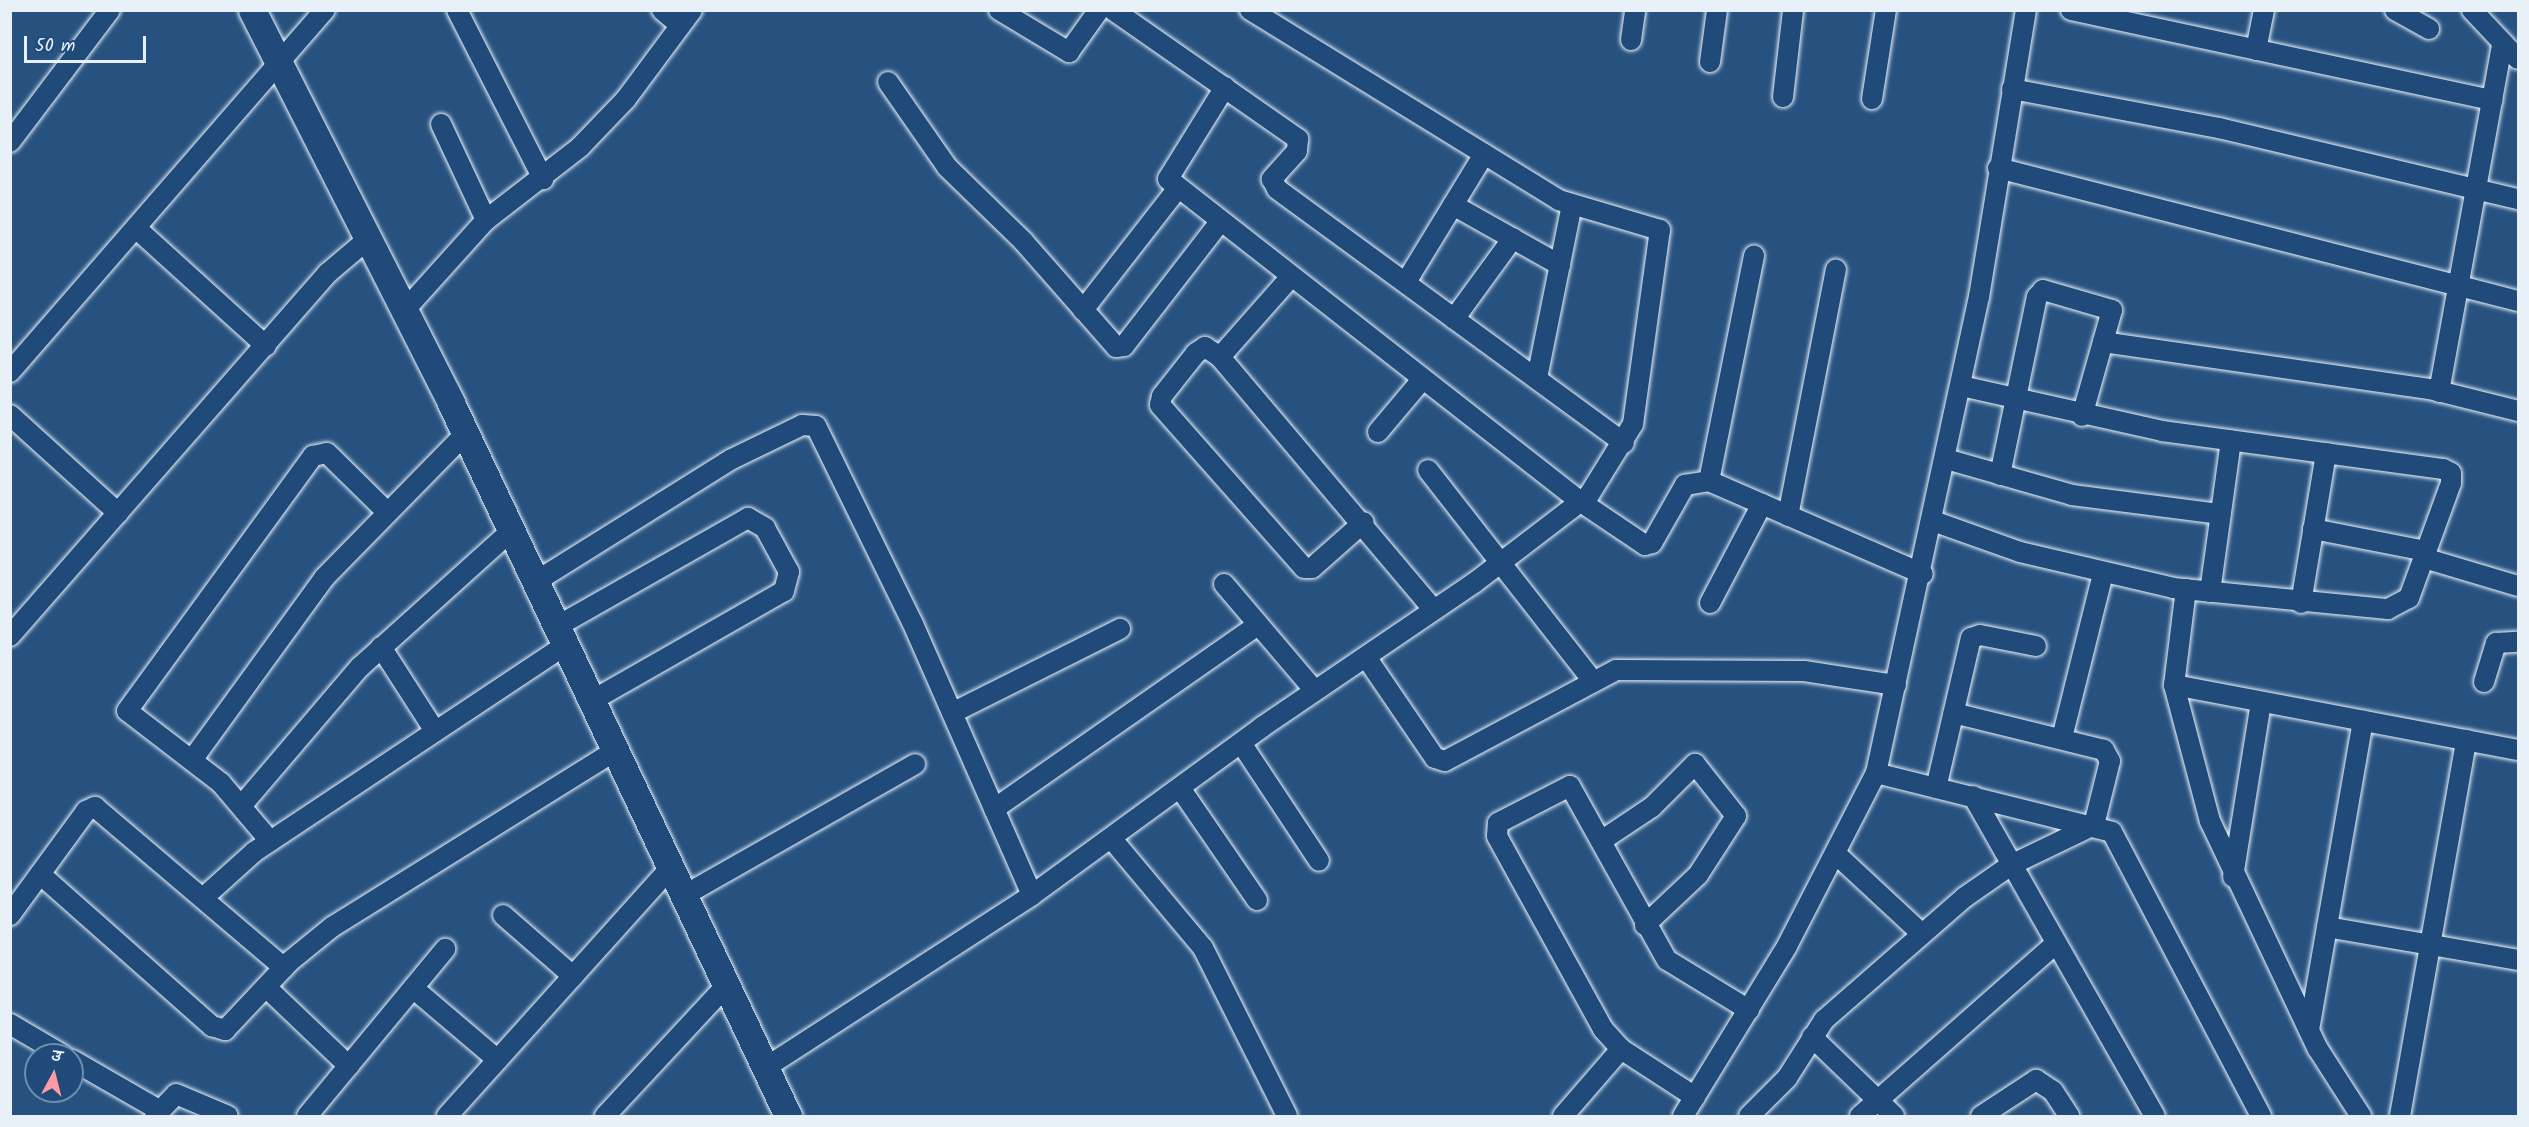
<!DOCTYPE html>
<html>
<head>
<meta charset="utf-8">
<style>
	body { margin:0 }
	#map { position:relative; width:2529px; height:1127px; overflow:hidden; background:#27517f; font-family:Kalam,"Playpen Sans Deva",sans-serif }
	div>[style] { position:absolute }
	.roads { filter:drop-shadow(0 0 2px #e8f1f8) drop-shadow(0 0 2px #e8f1f8) }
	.street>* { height:20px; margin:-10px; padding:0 10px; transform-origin:10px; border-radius:10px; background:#1f4a7a }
	.secondary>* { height:27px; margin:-13.5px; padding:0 13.5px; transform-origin:13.5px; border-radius:13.5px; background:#1f4a7a }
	span { translate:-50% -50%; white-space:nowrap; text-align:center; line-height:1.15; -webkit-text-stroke:4.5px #1f4a7a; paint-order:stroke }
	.frame { position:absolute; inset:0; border:12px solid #e8f1f8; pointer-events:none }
	.north { position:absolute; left:24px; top:1043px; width:60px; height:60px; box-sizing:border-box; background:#1f4a7a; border:2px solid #6f8dac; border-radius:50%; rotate:7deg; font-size:16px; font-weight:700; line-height:24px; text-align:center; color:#e8f1f8 }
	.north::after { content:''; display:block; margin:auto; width:21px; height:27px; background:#ff9aa2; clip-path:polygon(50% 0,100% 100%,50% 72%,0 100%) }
	.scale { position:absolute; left:24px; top:36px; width:122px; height:27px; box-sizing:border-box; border:3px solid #e8f1f8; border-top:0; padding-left:8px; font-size:18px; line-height:21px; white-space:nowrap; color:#e8f1f8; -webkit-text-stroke:4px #1f4a7a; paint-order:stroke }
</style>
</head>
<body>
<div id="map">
	<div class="roads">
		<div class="street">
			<div style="left:457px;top:10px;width:190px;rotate:63deg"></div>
			<div style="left:662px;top:10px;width:23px;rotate:40deg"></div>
			<div style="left:999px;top:10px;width:82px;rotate:31deg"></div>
			<div style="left:1069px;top:52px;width:52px;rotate:-54.5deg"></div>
			<div style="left:1113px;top:10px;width:226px;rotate:34.9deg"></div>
			<div style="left:1298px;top:139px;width:12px;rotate:95deg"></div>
			<div style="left:1297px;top:151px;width:38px;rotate:132deg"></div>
			<div style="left:1272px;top:179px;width:11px;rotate:63deg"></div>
			<div style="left:1277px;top:189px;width:430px;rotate:36.2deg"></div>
			<div style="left:2071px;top:10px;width:431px;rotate:12.1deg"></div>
			<div style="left:2395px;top:10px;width:39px;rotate:29deg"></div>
			<div style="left:2472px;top:10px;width:67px;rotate:46.8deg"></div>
			<div style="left:1631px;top:40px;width:30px;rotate:-82deg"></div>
			<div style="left:2256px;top:50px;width:41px;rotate:-78.7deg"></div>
			<div style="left:1710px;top:62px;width:52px;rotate:-82.3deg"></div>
			<div style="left:888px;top:82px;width:103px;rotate:55.2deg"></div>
			<div style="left:947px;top:167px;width:106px;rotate:44.2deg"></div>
			<div style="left:1023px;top:241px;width:141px;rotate:48.7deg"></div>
			<div style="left:1116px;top:347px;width:8px;rotate:-7deg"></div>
			<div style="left:1124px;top:346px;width:157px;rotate:-52.3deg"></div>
			<div style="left:1225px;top:87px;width:108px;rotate:121.8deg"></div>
			<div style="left:1168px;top:179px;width:524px;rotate:38.03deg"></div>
			<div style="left:1581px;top:502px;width:77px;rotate:33.9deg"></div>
			<div style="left:1645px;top:545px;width:7px;rotate:-16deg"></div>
			<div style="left:1652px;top:543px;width:67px;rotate:-60.4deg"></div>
			<div style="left:1685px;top:485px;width:24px;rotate:-9deg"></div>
			<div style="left:1709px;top:481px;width:233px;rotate:23.5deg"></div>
			<div style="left:2012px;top:89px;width:211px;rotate:10.7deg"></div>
			<div style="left:2219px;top:128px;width:307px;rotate:13.4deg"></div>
			<div style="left:1783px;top:97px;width:88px;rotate:-83.4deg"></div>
			<div style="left:1872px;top:99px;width:90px;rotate:-81.1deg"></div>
			<div style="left:441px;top:124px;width:106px;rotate:64.9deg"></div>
			<div style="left:10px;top:142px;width:166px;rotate:-52.9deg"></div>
			<div style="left:1998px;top:168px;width:537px;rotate:14.35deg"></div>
			<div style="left:1453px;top:205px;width:123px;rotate:29.3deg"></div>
			<div style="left:137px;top:229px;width:174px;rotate:42.2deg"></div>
			<div style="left:1289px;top:279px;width:104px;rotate:131.5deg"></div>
			<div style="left:1220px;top:357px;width:18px;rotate:-146deg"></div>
			<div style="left:1205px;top:347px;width:11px;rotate:146deg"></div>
			<div style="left:1196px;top:353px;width:55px;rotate:128.3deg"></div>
			<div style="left:1162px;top:396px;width:9px;rotate:103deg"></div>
			<div style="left:1160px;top:405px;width:217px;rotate:48.5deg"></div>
			<div style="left:1304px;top:568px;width:8px"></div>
			<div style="left:1312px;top:568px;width:69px;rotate:-41.5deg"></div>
			<div style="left:1406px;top:282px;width:150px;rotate:-58.6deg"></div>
			<div style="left:1083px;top:310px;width:155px;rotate:-52.1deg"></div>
			<div style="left:404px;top:311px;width:122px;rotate:-48deg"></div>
			<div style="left:486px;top:220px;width:119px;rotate:-37.8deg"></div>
			<div style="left:580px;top:147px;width:66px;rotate:-46.2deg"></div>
			<div style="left:626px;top:99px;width:111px;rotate:-53.4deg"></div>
			<div style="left:1454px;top:319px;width:100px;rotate:-53.9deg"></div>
			<div style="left:2103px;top:342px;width:330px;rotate:8.2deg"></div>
			<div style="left:2430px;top:389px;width:91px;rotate:14deg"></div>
			<div style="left:1220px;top:357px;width:331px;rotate:49.8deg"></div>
			<div style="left:10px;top:372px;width:480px;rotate:-49deg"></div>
			<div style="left:1537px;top:378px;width:177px;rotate:-78.6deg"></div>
			<div style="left:2439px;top:392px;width:354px;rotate:-79.7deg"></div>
			<div style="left:10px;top:415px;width:146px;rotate:42.2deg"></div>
			<div style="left:1378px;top:432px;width:67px;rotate:-49.9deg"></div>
			<div style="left:1946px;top:459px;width:131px;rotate:15.9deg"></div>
			<div style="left:2072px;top:495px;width:150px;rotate:7.3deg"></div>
			<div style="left:1428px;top:470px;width:265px;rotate:52deg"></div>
			<div style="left:2000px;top:475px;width:182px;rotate:-78.3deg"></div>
			<div style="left:2037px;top:297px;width:9px;rotate:-49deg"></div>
			<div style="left:2043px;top:290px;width:72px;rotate:16.2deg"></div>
			<div style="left:2112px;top:310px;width:110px;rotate:105.8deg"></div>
			<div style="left:1709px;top:481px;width:230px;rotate:-78.7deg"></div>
			<div style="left:1788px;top:516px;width:251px;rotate:-79deg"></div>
			<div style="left:1933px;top:521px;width:92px;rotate:19.6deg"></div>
			<div style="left:2020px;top:552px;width:157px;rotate:13.2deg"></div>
			<div style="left:2173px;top:588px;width:216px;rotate:5.6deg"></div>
			<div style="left:2388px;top:609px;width:24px;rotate:-28deg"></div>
			<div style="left:2409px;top:598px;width:122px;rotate:-69.9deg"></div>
			<div style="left:2451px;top:483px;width:10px;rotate:-90deg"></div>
			<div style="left:2451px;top:473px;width:9px;rotate:-153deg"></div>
			<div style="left:2443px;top:469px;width:283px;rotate:-172.3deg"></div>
			<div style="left:2163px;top:431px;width:207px;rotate:-167.4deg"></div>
			<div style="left:2313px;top:529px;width:115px;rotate:11deg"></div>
			<div style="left:2424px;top:558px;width:98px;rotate:16.6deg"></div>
			<div style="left:535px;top:582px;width:232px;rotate:-32deg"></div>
			<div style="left:732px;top:459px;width:78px;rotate:-25.9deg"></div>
			<div style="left:802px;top:425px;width:14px;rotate:4deg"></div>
			<div style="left:816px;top:426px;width:220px;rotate:63.9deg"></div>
			<div style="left:913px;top:624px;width:296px;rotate:66.3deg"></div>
			<div style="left:1224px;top:584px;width:140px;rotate:49.6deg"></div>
			<div style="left:2186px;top:589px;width:97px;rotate:97.1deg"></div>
			<div style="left:2174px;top:685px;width:141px;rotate:75.2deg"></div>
			<div style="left:2210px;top:821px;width:252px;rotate:64.7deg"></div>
			<div style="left:2318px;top:1049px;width:80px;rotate:57.3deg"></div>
			<div style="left:2210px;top:592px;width:153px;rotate:-82.1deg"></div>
			<div style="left:1710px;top:603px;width:112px;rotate:-62.3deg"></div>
			<div style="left:2301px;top:603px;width:152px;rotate:-80.5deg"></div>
			<div style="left:556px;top:627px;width:221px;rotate:-29.6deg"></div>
			<div style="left:748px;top:518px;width:20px;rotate:30deg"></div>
			<div style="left:765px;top:528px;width:50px;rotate:61.4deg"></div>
			<div style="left:789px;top:572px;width:20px;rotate:105deg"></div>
			<div style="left:784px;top:591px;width:222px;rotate:150.3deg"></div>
			<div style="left:10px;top:636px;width:483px;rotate:-48.8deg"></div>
			<div style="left:328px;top:273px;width:52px;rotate:-40.4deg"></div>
			<div style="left:381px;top:647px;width:100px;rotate:57.3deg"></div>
			<div style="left:1366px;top:657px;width:122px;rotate:55.7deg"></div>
			<div style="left:1435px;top:758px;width:10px;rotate:17deg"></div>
			<div style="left:1445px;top:761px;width:194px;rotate:-28deg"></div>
			<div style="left:1616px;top:670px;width:188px;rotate:0.3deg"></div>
			<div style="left:1804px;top:671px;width:93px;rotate:8.7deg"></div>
			<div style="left:2484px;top:682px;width:41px;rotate:-72.9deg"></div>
			<div style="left:2496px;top:643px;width:22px;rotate:-3deg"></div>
			<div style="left:2174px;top:685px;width:350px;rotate:10.7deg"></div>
			<div style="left:952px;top:713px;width:188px;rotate:-26.6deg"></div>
			<div style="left:2062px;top:738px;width:170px;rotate:-76deg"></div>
			<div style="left:1241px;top:743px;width:141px;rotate:56.5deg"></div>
			<div style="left:192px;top:760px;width:225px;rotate:-54deg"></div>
			<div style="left:324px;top:578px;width:202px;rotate:-45.6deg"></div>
			<div style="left:1876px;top:773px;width:243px;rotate:14deg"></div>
			<div style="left:2112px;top:832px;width:321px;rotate:62.3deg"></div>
			<div style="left:1180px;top:788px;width:136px;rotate:55.5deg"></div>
			<div style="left:1936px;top:788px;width:154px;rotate:-76.9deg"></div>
			<div style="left:1971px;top:638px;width:9px;rotate:-18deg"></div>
			<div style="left:1980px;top:635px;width:57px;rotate:11.1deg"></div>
			<div style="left:1973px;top:796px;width:368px;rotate:60.4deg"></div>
			<div style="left:242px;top:805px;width:182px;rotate:-49.5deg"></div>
			<div style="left:360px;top:667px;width:203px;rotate:-42deg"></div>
			<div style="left:994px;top:809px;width:322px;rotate:-34.9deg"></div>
			<div style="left:1111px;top:838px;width:143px;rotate:50.1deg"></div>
			<div style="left:1203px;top:948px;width:188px;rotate:63.4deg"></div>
			<div style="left:270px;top:841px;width:76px;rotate:-130.2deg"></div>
			<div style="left:221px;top:783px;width:118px;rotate:-142.5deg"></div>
			<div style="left:127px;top:711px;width:316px;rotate:-53.9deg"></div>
			<div style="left:313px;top:456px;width:14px;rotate:-12deg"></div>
			<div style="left:327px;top:453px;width:81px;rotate:44.5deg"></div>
			<div style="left:1601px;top:841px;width:61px;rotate:-33.7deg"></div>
			<div style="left:1652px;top:807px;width:61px;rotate:-45deg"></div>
			<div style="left:1695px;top:764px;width:66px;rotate:51.7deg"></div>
			<div style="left:1736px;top:816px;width:70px;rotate:122.8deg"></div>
			<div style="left:1698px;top:875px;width:73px;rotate:136.7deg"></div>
			<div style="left:1837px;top:855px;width:116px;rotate:42.9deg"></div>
			<div style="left:40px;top:874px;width:230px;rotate:41.5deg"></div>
			<div style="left:212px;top:1026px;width:14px;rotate:17deg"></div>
			<div style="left:225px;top:1030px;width:93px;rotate:-46.7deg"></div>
			<div style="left:289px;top:962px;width:55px;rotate:-39.1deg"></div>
			<div style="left:332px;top:927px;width:333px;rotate:-31.9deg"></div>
			<div style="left:2233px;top:877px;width:177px;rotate:-80.9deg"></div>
			<div style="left:683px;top:896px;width:267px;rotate:-29.6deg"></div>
			<div style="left:203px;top:898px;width:69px;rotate:-42deg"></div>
			<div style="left:254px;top:852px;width:374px;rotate:-33.6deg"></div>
			<div style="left:10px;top:915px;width:129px;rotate:-53.8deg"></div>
			<div style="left:86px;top:811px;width:10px;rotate:-24deg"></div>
			<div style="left:95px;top:807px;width:248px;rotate:40.4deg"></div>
			<div style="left:503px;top:915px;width:93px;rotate:41.1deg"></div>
			<div style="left:2327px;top:927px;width:194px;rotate:9.8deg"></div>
			<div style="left:267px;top:988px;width:113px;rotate:43.6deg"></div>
			<div style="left:413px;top:988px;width:111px;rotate:40.3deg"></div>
			<div style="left:10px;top:1024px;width:61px;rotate:30.3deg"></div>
			<div style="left:2309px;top:1030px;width:314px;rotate:-80.1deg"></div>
			<div style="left:1812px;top:1037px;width:114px;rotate:43.9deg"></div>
			<div style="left:72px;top:1060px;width:100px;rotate:29.9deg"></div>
			<div style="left:765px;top:1068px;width:318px;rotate:-32.9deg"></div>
			<div style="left:1032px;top:895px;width:285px;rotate:-36.1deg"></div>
			<div style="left:1262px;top:727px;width:256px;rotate:-34.2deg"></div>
			<div style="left:1474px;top:583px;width:145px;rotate:-37.4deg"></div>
			<div style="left:1589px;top:495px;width:84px;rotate:-58.2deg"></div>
			<div style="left:1633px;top:424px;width:196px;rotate:-82.1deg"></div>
			<div style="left:1660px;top:230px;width:105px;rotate:-163.5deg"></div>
			<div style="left:1559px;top:200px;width:363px;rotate:-148.4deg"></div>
			<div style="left:1695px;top:1097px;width:88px;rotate:-147deg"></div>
			<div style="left:1621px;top:1049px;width:27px;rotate:-132deg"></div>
			<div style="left:1603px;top:1029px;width:220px;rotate:-118.8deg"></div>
			<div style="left:1497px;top:836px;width:13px;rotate:-86deg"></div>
			<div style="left:1498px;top:823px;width:81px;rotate:-27.2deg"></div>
			<div style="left:1570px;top:786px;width:199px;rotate:60.9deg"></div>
			<div style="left:1667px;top:960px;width:96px;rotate:31.4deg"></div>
			<div style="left:155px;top:1116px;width:30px;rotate:-46deg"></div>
			<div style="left:176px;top:1094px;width:56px;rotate:22.9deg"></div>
			<div style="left:307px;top:1116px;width:217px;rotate:-50.4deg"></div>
			<div style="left:447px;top:1116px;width:334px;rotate:-48deg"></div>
			<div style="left:605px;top:1116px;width:178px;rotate:-47.1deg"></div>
			<div style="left:1563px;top:1116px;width:89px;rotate:-49.1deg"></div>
			<div style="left:1683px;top:1116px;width:199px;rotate:-58.5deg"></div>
			<div style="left:1787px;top:946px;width:195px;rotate:-62.8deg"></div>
			<div style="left:1876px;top:773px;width:487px;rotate:-77.8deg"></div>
			<div style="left:1979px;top:297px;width:291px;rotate:-80.7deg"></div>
			<div style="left:1749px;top:1116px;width:54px;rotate:-45deg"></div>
			<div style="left:1787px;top:1078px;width:69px;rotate:-57.5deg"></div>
			<div style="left:1824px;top:1020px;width:187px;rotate:-41.1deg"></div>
			<div style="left:1965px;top:897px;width:56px;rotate:-34.8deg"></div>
			<div style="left:2011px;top:865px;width:92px;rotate:-25.7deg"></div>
			<div style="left:2094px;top:825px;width:66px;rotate:-76deg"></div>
			<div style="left:2110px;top:761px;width:13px;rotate:-119deg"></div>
			<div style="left:2104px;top:750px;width:155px;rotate:-166.2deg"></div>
			<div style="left:1860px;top:1116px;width:261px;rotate:-41.4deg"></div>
			<div style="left:1981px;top:1116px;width:66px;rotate:-33.2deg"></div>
			<div style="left:2036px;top:1080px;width:20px;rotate:33deg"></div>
			<div style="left:2053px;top:1091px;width:30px;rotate:57deg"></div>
			<div style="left:2400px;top:1116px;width:382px;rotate:-80deg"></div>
		</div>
		<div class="secondary">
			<div style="left:252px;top:10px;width:441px;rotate:63.1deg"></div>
			<div style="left:451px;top:403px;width:789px;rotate:64.7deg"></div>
		</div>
	</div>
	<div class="frame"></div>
	<div class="north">उ</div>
	<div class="scale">50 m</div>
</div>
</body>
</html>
